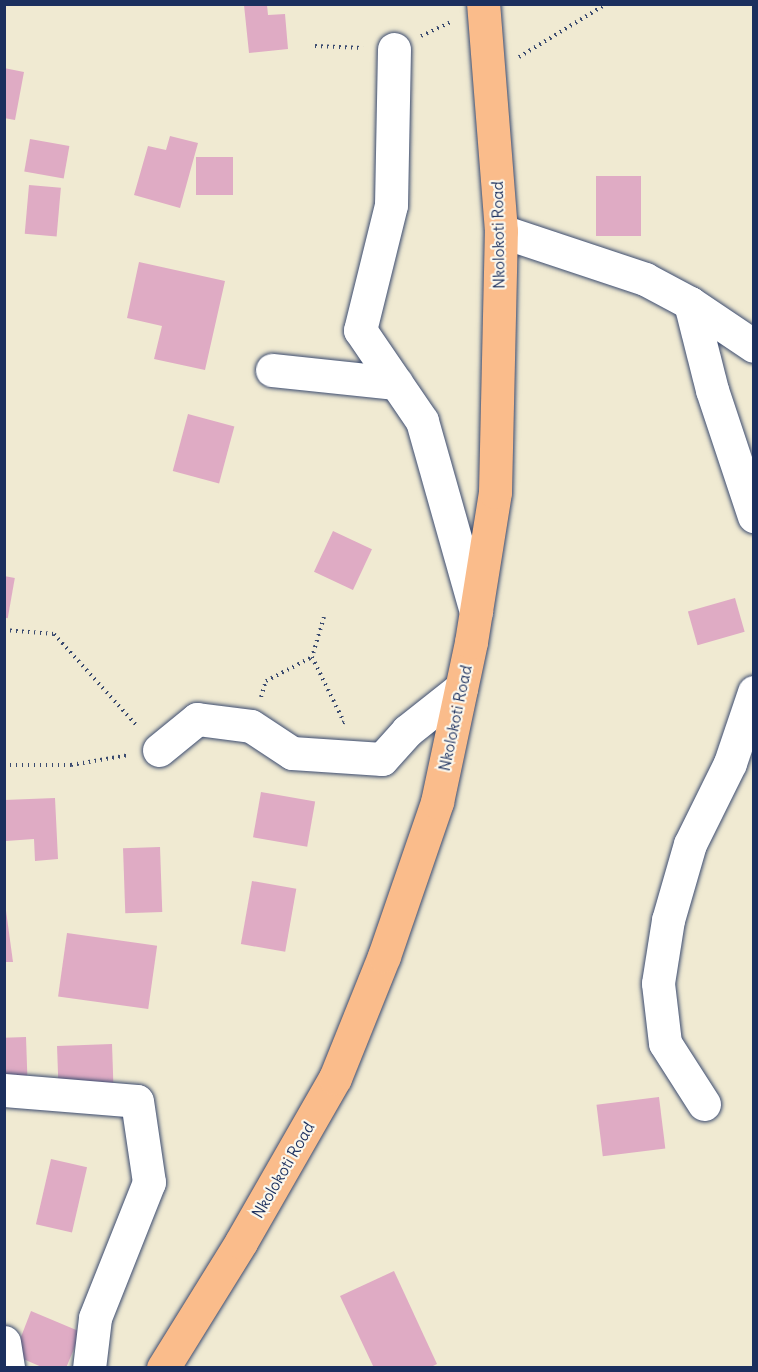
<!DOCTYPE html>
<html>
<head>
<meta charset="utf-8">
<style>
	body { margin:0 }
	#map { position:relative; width:758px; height:1372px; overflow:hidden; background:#f0ead2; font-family:Delius,sans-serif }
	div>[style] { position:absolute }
	.building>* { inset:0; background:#dfabc4; transform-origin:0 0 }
	.path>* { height:4px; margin-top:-2px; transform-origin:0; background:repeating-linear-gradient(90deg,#3b4b6f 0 1.5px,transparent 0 6px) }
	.roads { filter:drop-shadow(0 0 2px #3b4b6f) drop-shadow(0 0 2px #3b4b6f) }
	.minor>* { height:33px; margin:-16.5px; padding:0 16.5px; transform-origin:16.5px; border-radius:16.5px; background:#fff }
	.major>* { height:33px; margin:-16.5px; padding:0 16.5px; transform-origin:16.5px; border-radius:16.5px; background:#fabc8b }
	span { translate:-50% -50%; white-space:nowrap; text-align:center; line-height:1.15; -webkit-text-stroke:4.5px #fbf7ec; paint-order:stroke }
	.street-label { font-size:16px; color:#1b2f5e }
	.frame { position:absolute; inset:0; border:6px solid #1b2f5e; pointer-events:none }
</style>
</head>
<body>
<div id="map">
	<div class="building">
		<div style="clip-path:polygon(244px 5px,267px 5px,268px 15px,285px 14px,288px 49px,249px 53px)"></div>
		<div style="clip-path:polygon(4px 68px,24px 72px,15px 120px,4px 118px)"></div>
		<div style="clip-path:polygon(170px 136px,198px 143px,180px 208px,134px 195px,148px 146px,166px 150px)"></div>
		<div style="left:30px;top:139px;width:40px;height:33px;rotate:10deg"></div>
		<div style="left:196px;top:157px;width:37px;height:38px"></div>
		<div style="left:596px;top:176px;width:45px;height:60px"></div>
		<div style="left:29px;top:185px;width:32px;height:49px;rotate:5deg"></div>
		<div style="clip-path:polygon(139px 262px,225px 281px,205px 370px,154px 359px,162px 326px,127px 318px)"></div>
		<div style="left:188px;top:414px;width:48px;height:59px;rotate:15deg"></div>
		<div style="left:333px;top:531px;width:43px;height:45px;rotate:25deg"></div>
		<div style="left:4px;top:576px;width:11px;height:41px;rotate:10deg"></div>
		<div style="left:735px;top:598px;width:35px;height:49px;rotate:74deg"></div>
		<div style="left:261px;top:792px;width:55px;height:46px;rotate:10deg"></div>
		<div style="clip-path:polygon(55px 798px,58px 859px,35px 861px,34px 839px,6px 841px,4px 800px)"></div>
		<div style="left:160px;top:847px;width:65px;height:37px;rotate:88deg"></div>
		<div style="left:252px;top:881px;width:45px;height:64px;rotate:10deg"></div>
		<div style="clip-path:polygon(4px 896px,13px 962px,4px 962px)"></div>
		<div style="left:67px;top:933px;width:91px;height:64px;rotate:8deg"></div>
		<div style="left:26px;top:1037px;width:47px;height:22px;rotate:88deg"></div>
		<div style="left:112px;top:1044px;width:47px;height:55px;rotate:88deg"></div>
		<div style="left:659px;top:1097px;width:52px;height:63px;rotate:83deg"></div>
		<div style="left:51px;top:1159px;width:37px;height:67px;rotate:13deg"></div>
		<div style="clip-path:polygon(394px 1271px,437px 1364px,429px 1368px,374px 1368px,340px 1296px)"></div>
		<div style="clip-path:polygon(31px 1311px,81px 1332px,66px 1368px,44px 1368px,14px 1355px)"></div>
	</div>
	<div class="path">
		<div style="left:421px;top:36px;width:35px;rotate:-25deg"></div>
		<div style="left:315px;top:46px;width:48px;rotate:2.4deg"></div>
		<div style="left:519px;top:57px;width:102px;rotate:-31.3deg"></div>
		<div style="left:324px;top:617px;width:42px;rotate:106.7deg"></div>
		<div style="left:312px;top:657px;width:72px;rotate:63.8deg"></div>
		<div style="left:344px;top:722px;width:4px;rotate:146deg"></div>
		<div style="left:4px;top:630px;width:50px;rotate:4.6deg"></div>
		<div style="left:54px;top:634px;width:125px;rotate:47.9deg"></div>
		<div style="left:261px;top:697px;width:17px;rotate:-73deg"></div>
		<div style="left:266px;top:681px;width:52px;rotate:-27.6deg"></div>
		<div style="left:4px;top:765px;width:67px"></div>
		<div style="left:71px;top:765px;width:59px;rotate:-9.8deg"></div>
	</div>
	<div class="roads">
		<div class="minor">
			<div style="left:394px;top:49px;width:156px;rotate:91.1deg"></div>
			<div style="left:391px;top:205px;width:129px;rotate:103.9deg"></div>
			<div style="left:360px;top:330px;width:110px;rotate:55.7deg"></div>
			<div style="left:422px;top:421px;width:198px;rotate:74.2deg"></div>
			<div style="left:501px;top:231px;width:152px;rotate:18.4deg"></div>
			<div style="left:645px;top:279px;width:51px;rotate:28.1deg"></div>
			<div style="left:690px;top:303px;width:77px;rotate:33.9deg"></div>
			<div style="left:690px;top:303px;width:90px;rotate:75.8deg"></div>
			<div style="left:712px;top:390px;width:133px;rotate:71.6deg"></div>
			<div style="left:272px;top:370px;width:125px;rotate:6deg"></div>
			<div style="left:159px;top:750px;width:49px;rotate:-39.2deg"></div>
			<div style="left:197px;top:719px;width:54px;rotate:7.4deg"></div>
			<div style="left:251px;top:726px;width:49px;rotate:33.4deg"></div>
			<div style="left:292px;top:753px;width:90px;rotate:3.8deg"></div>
			<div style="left:382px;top:759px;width:38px;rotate:-48deg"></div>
			<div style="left:407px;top:731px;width:69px;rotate:-38.5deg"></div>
			<div style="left:4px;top:1090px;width:133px;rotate:4.7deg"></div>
			<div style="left:137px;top:1101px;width:82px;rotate:81.6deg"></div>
			<div style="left:149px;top:1182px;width:146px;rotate:111.7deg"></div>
			<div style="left:95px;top:1318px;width:50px;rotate:96.8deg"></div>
			<div style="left:704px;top:1104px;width:72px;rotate:-122.6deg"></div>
			<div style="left:665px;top:1043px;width:60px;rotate:-96.7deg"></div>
			<div style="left:658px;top:983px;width:64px;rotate:-81deg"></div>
			<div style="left:668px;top:920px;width:79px;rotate:-73.9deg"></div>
			<div style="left:690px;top:844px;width:90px;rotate:-63.7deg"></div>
			<div style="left:730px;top:763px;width:75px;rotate:-71.3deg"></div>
			<div style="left:4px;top:1342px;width:26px;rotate:81deg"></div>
		</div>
		<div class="major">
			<div style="left:163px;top:1368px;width:148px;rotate:-58.2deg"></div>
			<div style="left:241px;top:1242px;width:189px;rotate:-60.2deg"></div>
			<div style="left:335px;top:1078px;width:131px;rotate:-68.1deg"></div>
			<div style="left:384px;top:956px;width:163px;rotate:-71deg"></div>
			<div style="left:437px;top:802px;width:164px;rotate:-78deg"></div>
			<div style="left:471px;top:642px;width:152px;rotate:-80.9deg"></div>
			<div style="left:495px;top:492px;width:261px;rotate:-88.7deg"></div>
			<div style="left:501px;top:231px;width:228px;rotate:-94.5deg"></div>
		</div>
	</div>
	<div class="street-label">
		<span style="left:498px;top:235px;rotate:-91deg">Nkolokoti Road</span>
		<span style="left:455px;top:718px;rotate:-78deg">Nkolokoti Road</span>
		<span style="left:283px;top:1170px;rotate:-60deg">Nkolokoti Road</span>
	</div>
	<div class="frame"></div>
</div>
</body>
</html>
